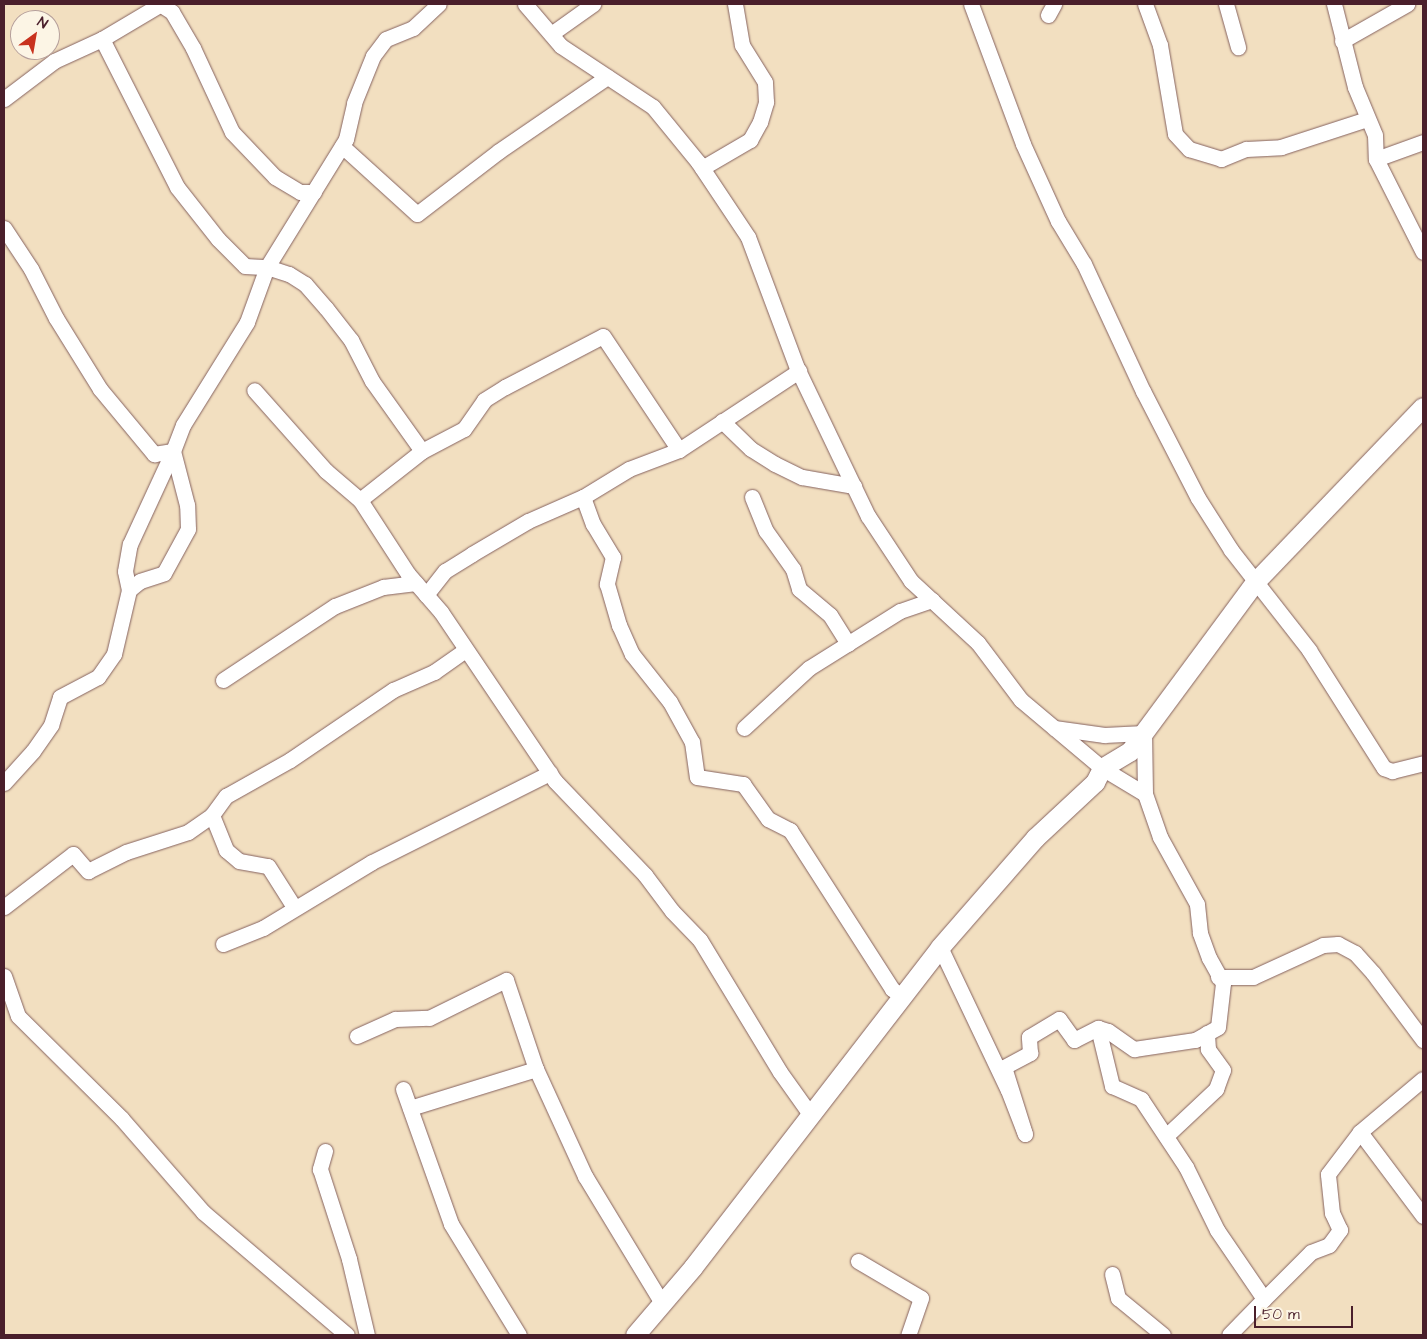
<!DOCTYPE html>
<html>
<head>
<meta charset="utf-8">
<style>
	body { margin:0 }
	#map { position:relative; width:1427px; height:1339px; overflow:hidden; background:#f2dfc0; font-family:"Architects Daughter",sans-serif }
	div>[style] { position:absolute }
	.roads { filter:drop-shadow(0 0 1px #85625f) drop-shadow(0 0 1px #85625f) }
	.minor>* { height:15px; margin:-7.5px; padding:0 7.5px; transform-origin:7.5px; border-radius:7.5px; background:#fff }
	.tertiary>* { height:19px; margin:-9.5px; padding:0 9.5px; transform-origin:9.5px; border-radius:9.5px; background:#fff }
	span { translate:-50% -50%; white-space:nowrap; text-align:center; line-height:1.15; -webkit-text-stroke:4px #fcf5e5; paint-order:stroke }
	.frame { position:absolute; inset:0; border:5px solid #4a1f2b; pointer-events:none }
	.north { position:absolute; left:10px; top:10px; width:50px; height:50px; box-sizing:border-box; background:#fcf5e5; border:1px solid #b59f9b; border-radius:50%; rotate:32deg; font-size:14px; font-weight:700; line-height:20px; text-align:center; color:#4a1f2b }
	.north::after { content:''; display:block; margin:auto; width:18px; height:22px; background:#c8321e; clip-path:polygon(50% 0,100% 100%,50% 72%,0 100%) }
	.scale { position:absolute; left:1254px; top:1306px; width:99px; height:22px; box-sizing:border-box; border:2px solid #4a1f2b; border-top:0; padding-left:6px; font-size:15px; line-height:18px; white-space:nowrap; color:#4a1f2b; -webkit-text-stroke:4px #fcf5e5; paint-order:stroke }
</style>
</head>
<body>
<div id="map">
	<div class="roads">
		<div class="minor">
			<div style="left:525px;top:4px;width:55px;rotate:49.4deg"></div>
			<div style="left:561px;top:46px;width:110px;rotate:33.5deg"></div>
			<div style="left:653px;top:107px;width:71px;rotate:50.7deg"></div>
			<div style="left:698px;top:162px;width:90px;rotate:56.3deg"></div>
			<div style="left:748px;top:237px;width:140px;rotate:69.5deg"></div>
			<div style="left:797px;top:368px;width:164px;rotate:64.4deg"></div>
			<div style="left:868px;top:516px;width:78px;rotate:56.5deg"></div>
			<div style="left:911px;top:581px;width:91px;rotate:42.8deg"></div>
			<div style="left:978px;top:643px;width:71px;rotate:53deg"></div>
			<div style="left:1021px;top:700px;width:106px;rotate:40deg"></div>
			<div style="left:1102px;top:768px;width:50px;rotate:31.2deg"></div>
			<div style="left:971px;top:4px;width:149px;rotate:69.6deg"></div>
			<div style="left:1023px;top:144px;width:85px;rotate:65.6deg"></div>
			<div style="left:1058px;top:221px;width:50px;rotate:58.8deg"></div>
			<div style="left:1084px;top:264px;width:140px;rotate:65.1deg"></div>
			<div style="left:1143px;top:391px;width:120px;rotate:62.8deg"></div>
			<div style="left:1198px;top:498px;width:62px;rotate:57.6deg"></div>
			<div style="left:1231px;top:550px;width:127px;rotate:52deg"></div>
			<div style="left:1309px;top:650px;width:140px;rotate:57.6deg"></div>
			<div style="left:1384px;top:768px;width:9px;rotate:21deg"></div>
			<div style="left:1392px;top:771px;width:32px;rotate:-14deg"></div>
			<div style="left:1145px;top:4px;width:44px;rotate:69.9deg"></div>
			<div style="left:1160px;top:45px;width:90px;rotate:80.4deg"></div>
			<div style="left:1175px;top:134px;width:21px;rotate:47deg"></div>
			<div style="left:1189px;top:149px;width:34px;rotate:17deg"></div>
			<div style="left:1221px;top:159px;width:27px;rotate:-22deg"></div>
			<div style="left:1246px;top:149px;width:35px;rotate:-3deg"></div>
			<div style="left:1281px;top:147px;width:90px;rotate:-18deg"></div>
			<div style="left:1226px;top:4px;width:45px;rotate:74.4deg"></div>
			<div style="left:1334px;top:4px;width:86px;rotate:75.8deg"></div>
			<div style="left:1355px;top:87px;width:52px;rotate:67.4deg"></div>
			<div style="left:1375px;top:135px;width:24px;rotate:88deg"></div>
			<div style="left:1376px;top:159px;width:104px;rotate:63.2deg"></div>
			<div style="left:161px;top:5px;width:13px;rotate:32deg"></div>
			<div style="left:172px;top:12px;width:42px;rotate:59.7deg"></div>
			<div style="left:193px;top:48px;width:93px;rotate:65.1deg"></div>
			<div style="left:232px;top:132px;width:62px;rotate:46.3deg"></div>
			<div style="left:275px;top:177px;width:29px;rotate:31deg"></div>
			<div style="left:300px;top:192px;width:14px"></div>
			<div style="left:1048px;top:15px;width:13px;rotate:-61deg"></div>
			<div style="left:551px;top:34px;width:52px;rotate:-35.5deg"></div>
			<div style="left:102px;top:39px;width:166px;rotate:63.1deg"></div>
			<div style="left:177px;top:187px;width:66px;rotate:51.7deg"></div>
			<div style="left:218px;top:239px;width:38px;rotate:45deg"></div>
			<div style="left:245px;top:266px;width:22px;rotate:3deg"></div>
			<div style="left:267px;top:267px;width:150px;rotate:-58.3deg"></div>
			<div style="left:346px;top:139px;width:37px;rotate:-77deg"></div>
			<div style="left:354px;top:103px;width:51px;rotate:-68deg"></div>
			<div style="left:373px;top:56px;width:21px;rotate:-53deg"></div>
			<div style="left:386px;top:39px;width:29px;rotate:-22deg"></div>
			<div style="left:413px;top:28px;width:35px;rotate:-43deg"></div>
			<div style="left:1342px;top:41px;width:75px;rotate:-29.6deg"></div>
			<div style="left:4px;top:99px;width:63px;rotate:-37.2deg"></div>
			<div style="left:54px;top:61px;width:53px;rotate:-24.6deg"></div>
			<div style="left:102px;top:39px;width:69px;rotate:-30.7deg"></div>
			<div style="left:342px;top:146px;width:101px;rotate:42.2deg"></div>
			<div style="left:417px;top:214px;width:103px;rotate:-37.5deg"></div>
			<div style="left:499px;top:151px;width:131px;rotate:-34.4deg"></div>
			<div style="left:1376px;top:159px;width:50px;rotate:-19.9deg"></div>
			<div style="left:702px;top:168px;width:56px;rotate:-30.3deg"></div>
			<div style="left:750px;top:140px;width:21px;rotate:-61deg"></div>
			<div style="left:760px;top:122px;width:21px;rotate:-73deg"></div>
			<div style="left:766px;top:102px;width:20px;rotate:-93deg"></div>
			<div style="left:765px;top:82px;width:44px;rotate:-121.9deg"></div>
			<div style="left:742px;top:45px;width:42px;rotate:-99.7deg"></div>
			<div style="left:4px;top:228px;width:49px;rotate:56.6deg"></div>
			<div style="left:31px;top:269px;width:55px;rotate:63deg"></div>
			<div style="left:56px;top:318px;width:84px;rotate:58.2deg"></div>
			<div style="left:100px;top:389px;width:85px;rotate:50.3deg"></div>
			<div style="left:154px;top:454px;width:19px;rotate:-9deg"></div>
			<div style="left:722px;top:421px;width:40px;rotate:44deg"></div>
			<div style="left:751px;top:449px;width:28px;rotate:32deg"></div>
			<div style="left:775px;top:464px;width:30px;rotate:26deg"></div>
			<div style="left:802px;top:477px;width:53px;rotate:9.8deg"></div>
			<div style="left:679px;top:450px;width:144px;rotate:-33.4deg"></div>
			<div style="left:422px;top:451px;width:47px;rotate:-27.6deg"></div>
			<div style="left:464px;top:429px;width:35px;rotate:-55deg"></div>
			<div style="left:484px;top:400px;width:25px;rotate:-32deg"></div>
			<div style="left:505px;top:387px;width:110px;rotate:-27.5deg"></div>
			<div style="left:603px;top:336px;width:137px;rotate:56.3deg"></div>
			<div style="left:679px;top:450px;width:53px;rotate:159.2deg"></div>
			<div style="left:629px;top:469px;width:54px;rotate:148.7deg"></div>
			<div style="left:583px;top:497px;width:29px;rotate:70deg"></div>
			<div style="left:593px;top:524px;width:39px;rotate:59deg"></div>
			<div style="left:613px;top:557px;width:28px;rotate:103deg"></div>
			<div style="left:607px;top:584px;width:43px;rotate:73.7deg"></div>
			<div style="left:619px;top:625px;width:32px;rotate:66deg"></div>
			<div style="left:632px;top:654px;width:61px;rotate:51.6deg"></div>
			<div style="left:670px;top:702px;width:46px;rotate:61.2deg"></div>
			<div style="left:692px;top:742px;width:35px;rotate:82deg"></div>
			<div style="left:697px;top:777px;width:47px;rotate:8.7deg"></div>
			<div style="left:743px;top:784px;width:43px;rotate:54.5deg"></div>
			<div style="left:768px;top:819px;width:25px;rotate:27deg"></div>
			<div style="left:790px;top:830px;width:189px;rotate:57.3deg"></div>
			<div style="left:892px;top:989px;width:14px;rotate:36deg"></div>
			<div style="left:752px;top:497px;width:37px;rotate:68deg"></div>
			<div style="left:766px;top:531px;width:47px;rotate:54.6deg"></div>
			<div style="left:793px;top:569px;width:21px;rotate:73deg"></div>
			<div style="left:799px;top:589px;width:40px;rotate:40deg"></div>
			<div style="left:830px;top:615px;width:34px;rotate:58deg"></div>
			<div style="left:360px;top:500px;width:88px;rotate:57deg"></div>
			<div style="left:408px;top:574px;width:50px;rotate:49deg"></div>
			<div style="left:441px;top:612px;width:204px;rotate:56deg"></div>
			<div style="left:555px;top:781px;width:130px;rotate:46.2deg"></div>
			<div style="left:645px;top:875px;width:45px;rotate:53.1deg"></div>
			<div style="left:672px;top:911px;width:40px;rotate:46deg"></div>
			<div style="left:700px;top:940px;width:154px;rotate:58.8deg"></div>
			<div style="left:780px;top:1072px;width:52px;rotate:54.5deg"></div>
			<div style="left:129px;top:590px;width:19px;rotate:-102deg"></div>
			<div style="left:125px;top:571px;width:27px;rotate:-80deg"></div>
			<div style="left:130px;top:544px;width:102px;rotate:-65.2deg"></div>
			<div style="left:426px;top:595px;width:31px;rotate:-52deg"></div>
			<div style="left:445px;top:571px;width:32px;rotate:-32deg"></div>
			<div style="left:472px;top:554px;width:65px;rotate:-30.5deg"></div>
			<div style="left:528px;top:521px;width:60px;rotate:-23.6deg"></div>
			<div style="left:223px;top:680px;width:134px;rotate:-33.5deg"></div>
			<div style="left:335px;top:606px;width:52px;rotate:-21.6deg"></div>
			<div style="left:383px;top:587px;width:33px;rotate:-7deg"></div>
			<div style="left:744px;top:728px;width:88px;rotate:-42.7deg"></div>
			<div style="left:809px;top:668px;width:107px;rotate:-32.1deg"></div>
			<div style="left:900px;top:611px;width:34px;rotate:-19deg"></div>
			<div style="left:4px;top:783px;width:43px;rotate:-47.8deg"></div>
			<div style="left:33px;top:751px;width:32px;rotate:-55deg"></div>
			<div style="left:51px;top:725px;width:29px;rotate:-72deg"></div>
			<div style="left:60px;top:697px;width:43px;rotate:-27.8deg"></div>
			<div style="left:98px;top:677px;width:28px;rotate:-55deg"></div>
			<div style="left:114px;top:654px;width:66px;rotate:-76.8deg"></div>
			<div style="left:129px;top:590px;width:14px;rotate:-39deg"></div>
			<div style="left:140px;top:581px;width:25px;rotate:-18deg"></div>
			<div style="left:164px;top:573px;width:50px;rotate:-61.4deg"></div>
			<div style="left:188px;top:529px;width:24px;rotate:-92deg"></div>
			<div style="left:187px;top:505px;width:56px;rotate:-104.5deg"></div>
			<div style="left:173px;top:451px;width:28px;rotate:-69deg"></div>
			<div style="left:183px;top:425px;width:121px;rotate:-58.1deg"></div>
			<div style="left:247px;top:322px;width:59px;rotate:-70deg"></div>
			<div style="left:267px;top:267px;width:23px;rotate:18deg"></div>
			<div style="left:289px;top:274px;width:19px;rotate:32deg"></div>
			<div style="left:305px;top:284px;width:32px;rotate:49deg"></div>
			<div style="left:326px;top:308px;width:41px;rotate:52deg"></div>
			<div style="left:351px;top:340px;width:46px;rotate:62.9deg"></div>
			<div style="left:372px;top:381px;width:86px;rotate:54.5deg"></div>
			<div style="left:422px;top:451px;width:79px;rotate:141.7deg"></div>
			<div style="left:360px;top:500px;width:45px;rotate:-139.5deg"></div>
			<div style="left:326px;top:471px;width:108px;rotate:-131.6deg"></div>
			<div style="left:212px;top:815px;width:38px;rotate:68deg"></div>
			<div style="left:226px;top:850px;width:17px;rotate:40deg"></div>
			<div style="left:239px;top:861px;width:29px;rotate:10deg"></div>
			<div style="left:268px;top:866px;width:49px;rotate:57.6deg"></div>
			<div style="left:4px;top:907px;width:87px;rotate:-37.5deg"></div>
			<div style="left:73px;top:854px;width:23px;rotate:49deg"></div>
			<div style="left:88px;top:871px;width:42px;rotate:-26.6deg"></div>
			<div style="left:126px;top:852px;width:65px;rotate:-17.9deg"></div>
			<div style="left:188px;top:832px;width:29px;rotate:-35deg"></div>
			<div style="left:212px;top:815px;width:24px;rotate:-54deg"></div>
			<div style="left:226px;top:796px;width:73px;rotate:-29.4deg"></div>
			<div style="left:290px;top:760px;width:125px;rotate:-34.2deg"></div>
			<div style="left:393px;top:690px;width:45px;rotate:-23.7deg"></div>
			<div style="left:434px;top:672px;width:38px;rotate:-35deg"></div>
			<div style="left:223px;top:944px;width:43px;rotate:-21.8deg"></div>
			<div style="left:263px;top:928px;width:127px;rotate:-31.2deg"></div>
			<div style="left:372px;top:862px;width:199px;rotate:-26.6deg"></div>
			<div style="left:940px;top:947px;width:158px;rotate:64.6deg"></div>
			<div style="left:1008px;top:1090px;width:47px;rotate:68.9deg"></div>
			<div style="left:1025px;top:1134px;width:70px;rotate:-107.4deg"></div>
			<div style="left:1004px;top:1067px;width:30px;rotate:-28deg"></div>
			<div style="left:1030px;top:1053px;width:16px;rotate:-94deg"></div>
			<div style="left:1029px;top:1037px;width:35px;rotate:-31deg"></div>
			<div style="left:1059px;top:1019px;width:26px;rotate:54deg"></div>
			<div style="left:1074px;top:1040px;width:27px;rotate:-27deg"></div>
			<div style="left:1098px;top:1028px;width:10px;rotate:17deg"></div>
			<div style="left:1108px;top:1031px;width:32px;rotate:35deg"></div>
			<div style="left:1134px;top:1049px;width:62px;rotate:-8.4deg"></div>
			<div style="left:1195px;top:1040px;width:26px;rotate:-29deg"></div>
			<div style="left:1218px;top:1027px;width:44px;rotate:-83.5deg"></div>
			<div style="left:1223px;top:983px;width:29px;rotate:-119deg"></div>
			<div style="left:1209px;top:958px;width:27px;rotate:-110deg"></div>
			<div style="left:1200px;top:933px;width:29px;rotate:-96deg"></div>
			<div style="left:1197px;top:904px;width:77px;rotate:-118.9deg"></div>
			<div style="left:1160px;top:837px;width:46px;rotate:-109.2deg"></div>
			<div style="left:1145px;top:794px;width:61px;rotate:-90.9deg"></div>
			<div style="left:1144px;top:733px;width:40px;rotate:177.1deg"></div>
			<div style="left:1104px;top:735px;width:50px;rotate:-172deg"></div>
			<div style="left:4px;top:976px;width:42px;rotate:70.7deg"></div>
			<div style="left:18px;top:1016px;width:146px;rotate:44.7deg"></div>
			<div style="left:122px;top:1119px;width:123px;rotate:48.9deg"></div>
			<div style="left:203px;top:1212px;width:189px;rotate:40.5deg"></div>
			<div style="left:1218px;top:977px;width:35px"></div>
			<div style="left:1253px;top:977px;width:77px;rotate:-24.6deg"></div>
			<div style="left:1323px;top:945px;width:15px;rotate:-4deg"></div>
			<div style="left:1338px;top:944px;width:19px;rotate:28deg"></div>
			<div style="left:1355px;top:953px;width:27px;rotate:48deg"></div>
			<div style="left:1373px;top:973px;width:84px;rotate:53.3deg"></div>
			<div style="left:1098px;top:1028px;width:60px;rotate:76.4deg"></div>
			<div style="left:1112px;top:1086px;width:32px;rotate:24deg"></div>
			<div style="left:1141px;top:1099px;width:82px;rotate:56.5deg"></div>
			<div style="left:1186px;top:1167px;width:70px;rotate:63.8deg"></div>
			<div style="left:1217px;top:1230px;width:83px;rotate:55.7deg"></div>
			<div style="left:1264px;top:1299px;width:50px;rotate:134.2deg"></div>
			<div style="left:357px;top:1036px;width:42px;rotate:-24.1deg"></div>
			<div style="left:395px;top:1019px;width:34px;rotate:-2deg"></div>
			<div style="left:429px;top:1018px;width:86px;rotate:-26.3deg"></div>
			<div style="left:506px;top:980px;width:94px;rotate:71.4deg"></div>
			<div style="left:536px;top:1069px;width:118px;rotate:65.4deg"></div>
			<div style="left:585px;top:1176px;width:149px;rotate:58.8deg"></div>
			<div style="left:403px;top:1089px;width:143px;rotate:70.4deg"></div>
			<div style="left:451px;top:1224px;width:130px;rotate:58.5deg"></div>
			<div style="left:410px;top:1108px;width:132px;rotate:-17.2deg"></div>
			<div style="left:1360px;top:1132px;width:82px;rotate:-40.1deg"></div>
			<div style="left:1166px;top:1136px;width:69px;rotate:-43.2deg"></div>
			<div style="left:1216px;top:1089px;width:20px;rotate:-70deg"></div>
			<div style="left:1223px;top:1070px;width:26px;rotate:-126deg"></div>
			<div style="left:1208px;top:1049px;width:16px;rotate:-94deg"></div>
			<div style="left:325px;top:1151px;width:19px;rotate:106deg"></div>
			<div style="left:320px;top:1169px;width:95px;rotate:72.1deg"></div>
			<div style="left:349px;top:1259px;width:78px;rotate:76.7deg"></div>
			<div style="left:858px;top:1261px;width:73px;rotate:30.4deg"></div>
			<div style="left:921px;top:1298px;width:39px;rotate:109deg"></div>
			<div style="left:1112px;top:1274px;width:25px;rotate:76deg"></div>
			<div style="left:1118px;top:1298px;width:58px;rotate:39.4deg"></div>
			<div style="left:1264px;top:1299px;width:66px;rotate:-45deg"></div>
			<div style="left:1311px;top:1252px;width:19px;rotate:-21deg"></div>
			<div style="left:1329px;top:1245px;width:19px;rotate:-54deg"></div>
			<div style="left:1340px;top:1230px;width:19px;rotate:-115deg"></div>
			<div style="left:1332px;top:1213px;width:39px;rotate:-96deg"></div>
			<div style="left:1328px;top:1174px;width:53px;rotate:-52.7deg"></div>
			<div style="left:1360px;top:1132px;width:105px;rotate:53.1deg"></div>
		</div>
		<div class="tertiary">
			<div style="left:635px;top:1335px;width:89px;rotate:-49.5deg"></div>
			<div style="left:693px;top:1267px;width:404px;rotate:-52.3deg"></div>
			<div style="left:940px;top:947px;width:145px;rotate:-48.9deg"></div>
			<div style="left:1035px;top:838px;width:82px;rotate:-43deg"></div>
			<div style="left:1095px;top:782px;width:16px;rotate:-63deg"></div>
			<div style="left:1102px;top:768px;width:33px;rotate:-31deg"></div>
			<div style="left:1130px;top:751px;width:212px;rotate:-53.5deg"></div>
			<div style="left:1256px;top:581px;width:241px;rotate:-46.2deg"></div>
		</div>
	</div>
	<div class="frame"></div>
	<div class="north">N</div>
	<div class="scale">50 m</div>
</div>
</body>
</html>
